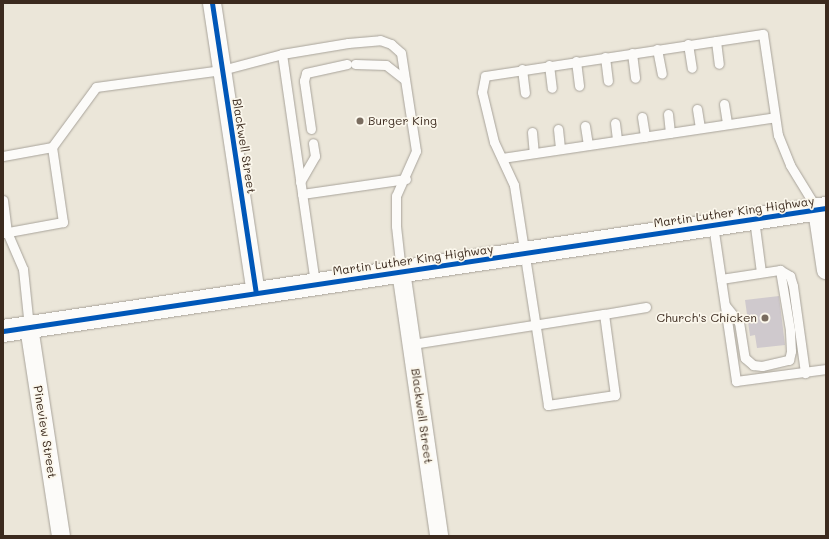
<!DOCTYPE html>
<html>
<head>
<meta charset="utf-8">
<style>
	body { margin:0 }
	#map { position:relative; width:829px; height:539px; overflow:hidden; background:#ebe6d9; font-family:Mali,sans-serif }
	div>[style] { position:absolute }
	.building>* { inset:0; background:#cfc9cd }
	.roads { filter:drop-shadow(0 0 1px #a8a39a) drop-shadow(0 0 1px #a8a39a) }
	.lane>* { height:9px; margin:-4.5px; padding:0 4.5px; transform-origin:4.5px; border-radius:4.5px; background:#fcfbf9 }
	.street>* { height:18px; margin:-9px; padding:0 9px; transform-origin:9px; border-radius:9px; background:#fcfbf9 }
	.highway>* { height:22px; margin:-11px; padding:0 11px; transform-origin:11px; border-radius:11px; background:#fcfbf9 }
	.cycleway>* { height:5px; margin:-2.5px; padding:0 2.5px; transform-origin:2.5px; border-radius:2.5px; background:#0057b8 }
	.dots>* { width:11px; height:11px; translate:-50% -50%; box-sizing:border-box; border:2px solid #fbf7ec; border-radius:50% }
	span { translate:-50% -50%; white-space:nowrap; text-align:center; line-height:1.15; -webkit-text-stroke:3.5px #fbf7ec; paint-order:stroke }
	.poi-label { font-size:12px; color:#3b2a1e }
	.left { translate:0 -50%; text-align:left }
	.right { translate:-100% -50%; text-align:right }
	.street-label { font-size:12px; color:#3b2a1e }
	.frame { position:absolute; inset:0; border:4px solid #3b2a1e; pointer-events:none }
</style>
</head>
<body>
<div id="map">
	<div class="building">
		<div style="clip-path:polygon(779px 296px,785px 345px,757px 348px,755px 335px,750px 336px,745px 300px)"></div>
	</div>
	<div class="roads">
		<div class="lane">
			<div style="left:716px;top:41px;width:23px;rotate:83deg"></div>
			<div style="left:688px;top:44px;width:24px;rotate:81deg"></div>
			<div style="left:657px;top:49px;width:25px;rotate:79deg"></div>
			<div style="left:632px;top:53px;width:25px;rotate:83deg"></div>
			<div style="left:282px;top:54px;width:232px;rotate:81.8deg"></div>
			<div style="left:605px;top:57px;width:24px;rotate:83deg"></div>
			<div style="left:576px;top:61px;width:25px;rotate:83deg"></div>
			<div style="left:355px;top:64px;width:31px;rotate:2deg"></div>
			<div style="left:386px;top:65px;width:24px;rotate:38deg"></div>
			<div style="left:549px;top:65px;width:23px;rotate:83deg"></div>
			<div style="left:522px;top:69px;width:24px;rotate:83deg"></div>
			<div style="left:724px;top:104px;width:20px;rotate:81deg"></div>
			<div style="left:697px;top:109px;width:19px;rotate:81deg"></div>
			<div style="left:668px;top:114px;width:19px;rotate:84deg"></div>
			<div style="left:642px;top:117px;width:20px;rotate:81deg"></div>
			<div style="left:615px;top:123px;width:17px;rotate:83deg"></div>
			<div style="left:585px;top:126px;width:19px;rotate:81deg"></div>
			<div style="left:311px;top:129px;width:49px;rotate:-98.3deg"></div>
			<div style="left:304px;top:81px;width:8px;rotate:-76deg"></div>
			<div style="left:306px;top:73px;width:42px;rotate:-12.4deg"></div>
			<div style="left:558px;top:129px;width:20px;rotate:84deg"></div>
			<div style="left:532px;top:132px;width:21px;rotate:85deg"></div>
			<div style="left:52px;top:147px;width:74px;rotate:-53.7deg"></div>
			<div style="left:96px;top:87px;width:127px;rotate:-7.7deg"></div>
			<div style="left:222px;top:70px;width:62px;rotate:-14.9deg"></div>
			<div style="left:282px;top:54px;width:67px;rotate:-9.5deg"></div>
			<div style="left:348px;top:43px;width:32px;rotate:-5deg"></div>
			<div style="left:380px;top:40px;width:12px;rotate:20deg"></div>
			<div style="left:391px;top:44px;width:13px;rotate:42deg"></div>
			<div style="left:401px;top:53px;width:99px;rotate:81.3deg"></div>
			<div style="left:416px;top:151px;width:49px;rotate:114deg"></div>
			<div style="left:396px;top:196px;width:30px;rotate:90deg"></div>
			<div style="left:396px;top:226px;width:45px;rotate:83.7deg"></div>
			<div style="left:3px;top:156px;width:50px;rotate:-10.4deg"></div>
			<div style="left:52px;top:147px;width:76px;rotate:81.7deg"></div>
			<div style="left:63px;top:222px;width:61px;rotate:169.6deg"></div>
			<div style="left:502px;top:158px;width:276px;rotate:-8.5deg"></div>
			<div style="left:300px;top:182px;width:30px;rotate:-60deg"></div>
			<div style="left:315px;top:156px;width:13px;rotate:-99deg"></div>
			<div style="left:302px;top:194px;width:105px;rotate:-8.2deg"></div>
			<div style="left:3px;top:200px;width:32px;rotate:83deg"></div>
			<div style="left:7px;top:232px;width:40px;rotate:66.6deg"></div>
			<div style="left:23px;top:269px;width:58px;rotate:84.1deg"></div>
			<div style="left:754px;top:219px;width:53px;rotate:82.5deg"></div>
			<div style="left:713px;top:225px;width:158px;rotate:81.6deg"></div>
			<div style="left:736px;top:381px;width:91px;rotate:-7.6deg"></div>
			<div style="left:721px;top:279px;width:60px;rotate:-8.7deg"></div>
			<div style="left:780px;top:270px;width:12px;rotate:31deg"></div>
			<div style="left:790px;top:276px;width:10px;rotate:73deg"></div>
			<div style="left:793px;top:286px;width:88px;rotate:82.1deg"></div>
			<div style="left:725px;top:305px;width:22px;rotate:51deg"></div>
			<div style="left:739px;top:322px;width:36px;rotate:81deg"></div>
			<div style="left:745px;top:358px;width:11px;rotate:41deg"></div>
			<div style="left:753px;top:365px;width:9px;rotate:6deg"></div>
			<div style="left:762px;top:366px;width:28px;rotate:-13deg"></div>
			<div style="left:789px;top:360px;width:9px;rotate:-77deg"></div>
			<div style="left:791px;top:351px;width:21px;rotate:-93deg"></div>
			<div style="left:790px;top:330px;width:61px;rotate:-99.5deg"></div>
			<div style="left:646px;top:307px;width:43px;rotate:170.5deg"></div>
			<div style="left:604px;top:314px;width:82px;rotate:82.3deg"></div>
			<div style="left:615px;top:395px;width:68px;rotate:171.5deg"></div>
			<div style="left:548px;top:405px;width:223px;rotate:-98.8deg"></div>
			<div style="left:514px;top:185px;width:47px;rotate:-114.9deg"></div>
			<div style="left:494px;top:142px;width:51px;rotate:-103.5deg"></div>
			<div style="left:482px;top:92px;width:16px;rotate:-79deg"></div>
			<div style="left:485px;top:76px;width:281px;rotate:-8.6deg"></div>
			<div style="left:763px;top:34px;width:102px;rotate:81.6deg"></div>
			<div style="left:778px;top:135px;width:32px;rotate:68deg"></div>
			<div style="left:790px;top:165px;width:52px;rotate:58.5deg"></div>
			<div style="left:412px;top:344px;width:194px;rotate:-8.9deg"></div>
		</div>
		<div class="street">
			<div style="left:212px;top:3px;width:293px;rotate:81.4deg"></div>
			<div style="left:817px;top:210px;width:61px;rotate:81.5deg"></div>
			<div style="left:401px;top:271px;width:268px;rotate:81.8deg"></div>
			<div style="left:29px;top:327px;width:211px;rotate:81.3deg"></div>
		</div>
		<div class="highway">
			<div style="left:3px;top:331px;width:832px;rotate:-8.5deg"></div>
		</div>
	</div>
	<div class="cycleway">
		<div style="left:212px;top:3px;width:293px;rotate:81.4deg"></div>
		<div style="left:3px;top:331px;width:832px;rotate:-8.5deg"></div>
	</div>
	<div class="dots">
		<div style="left:360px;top:121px;background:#796c5f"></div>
		<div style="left:765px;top:318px;background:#796c5f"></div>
	</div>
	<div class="poi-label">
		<span class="left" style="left:368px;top:121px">Burger King</span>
		<span class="right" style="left:757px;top:318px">Church's Chicken</span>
	</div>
	<div class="street-label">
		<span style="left:244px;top:146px;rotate:81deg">Blackwell Street</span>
		<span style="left:734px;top:212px;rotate:-8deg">Martin Luther King Highway</span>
		<span style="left:413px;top:260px;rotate:-8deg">Martin Luther King Highway</span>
		<span style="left:422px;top:416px;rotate:82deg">Blackwell Street</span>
		<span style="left:45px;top:432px;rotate:81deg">Pineview Street</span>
	</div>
	<div class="frame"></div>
</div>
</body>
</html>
